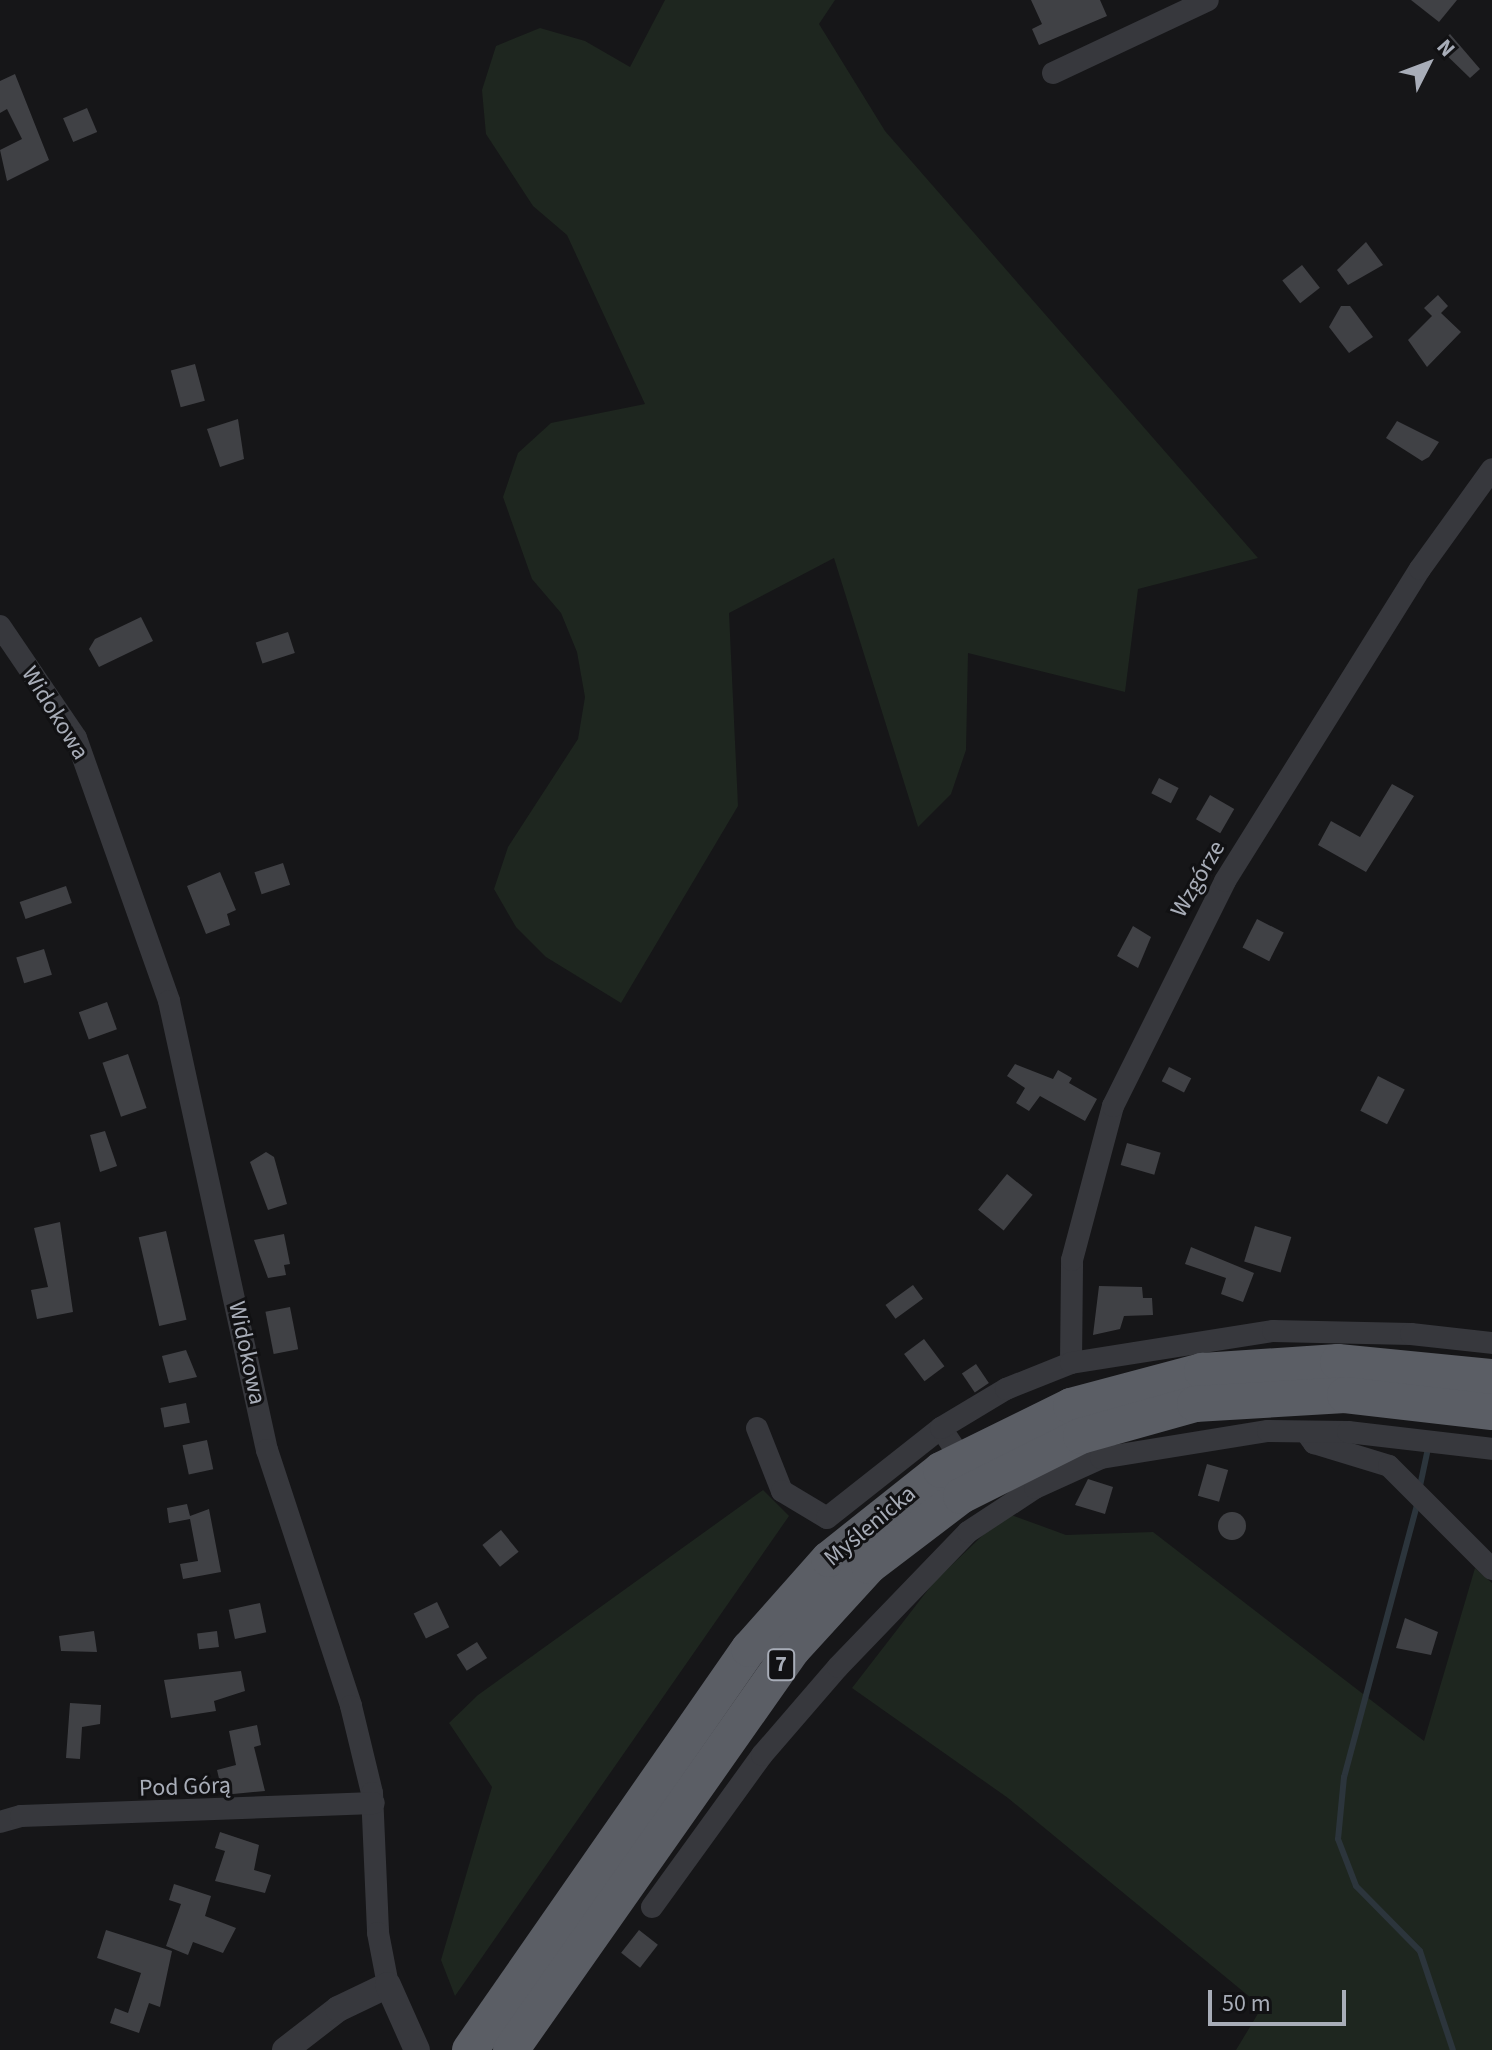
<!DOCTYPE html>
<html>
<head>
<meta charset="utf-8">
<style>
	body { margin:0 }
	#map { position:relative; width:1492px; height:2050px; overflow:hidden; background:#161618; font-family:"Source Sans 3",sans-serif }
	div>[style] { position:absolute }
	.green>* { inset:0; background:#1e261f }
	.stream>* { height:6px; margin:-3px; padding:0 3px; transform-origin:3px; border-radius:3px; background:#2c353c }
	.building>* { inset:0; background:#404145; transform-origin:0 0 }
	.round { border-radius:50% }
	.minor>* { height:22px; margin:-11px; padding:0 11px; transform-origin:11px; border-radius:11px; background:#37383d }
	.tertiary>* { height:26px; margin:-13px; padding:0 13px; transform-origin:13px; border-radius:13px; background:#37383d }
	.trunk>* { height:36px; margin:-18px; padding:0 18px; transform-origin:18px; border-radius:18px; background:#5b5e65 }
	span { translate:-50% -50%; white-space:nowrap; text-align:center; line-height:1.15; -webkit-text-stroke:6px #111113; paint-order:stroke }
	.shield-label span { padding:2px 6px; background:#111113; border:2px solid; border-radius:6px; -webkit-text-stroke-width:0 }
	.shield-label { font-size:22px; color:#a8adb8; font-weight:700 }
	.street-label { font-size:24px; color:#a8adb8 }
	.north { position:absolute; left:1388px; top:24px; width:80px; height:80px; -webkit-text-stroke:6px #111113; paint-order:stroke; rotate:48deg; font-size:22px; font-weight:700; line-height:32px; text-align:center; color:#a8adb8 }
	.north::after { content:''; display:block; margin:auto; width:28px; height:36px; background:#a8adb8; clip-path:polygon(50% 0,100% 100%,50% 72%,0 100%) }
	.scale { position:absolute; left:1208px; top:1990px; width:138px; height:36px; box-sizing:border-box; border:4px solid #a8adb8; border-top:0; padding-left:10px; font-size:24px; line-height:28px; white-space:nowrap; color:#a8adb8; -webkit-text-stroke:6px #111113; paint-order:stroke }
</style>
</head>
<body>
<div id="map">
	<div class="green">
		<div style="clip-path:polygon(665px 0,835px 0,819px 24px,885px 131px,1258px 558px,1138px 589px,1125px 692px,968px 653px,966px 750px,951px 794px,918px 827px,834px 558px,729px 613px,738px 806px,621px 1003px,546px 957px,516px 927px,494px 889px,508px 847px,578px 739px,585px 697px,577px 652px,561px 613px,532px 579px,503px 497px,518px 453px,551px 423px,645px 404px,567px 235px,533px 206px,486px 134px,482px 90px,496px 46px,540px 28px,585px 41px,630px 67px)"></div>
		<div style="clip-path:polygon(763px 1490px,789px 1516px,455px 1996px,441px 1960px,492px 1787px,449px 1723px,478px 1695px)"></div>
		<div style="clip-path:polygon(1006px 1513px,1066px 1535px,1153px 1532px,1424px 1741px,1475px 1568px,1492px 1583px,1492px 2050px,1236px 2050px,1262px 2007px,1008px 1798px,852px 1688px,934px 1582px)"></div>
	</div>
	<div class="stream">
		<div style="left:1420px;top:1486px;width:40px;rotate:-78deg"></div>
		<div style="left:1417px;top:1505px;width:282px;rotate:105deg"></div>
		<div style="left:1344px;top:1777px;width:62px;rotate:95.5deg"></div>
		<div style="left:1338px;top:1839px;width:50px;rotate:69deg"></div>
		<div style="left:1356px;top:1886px;width:91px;rotate:45.4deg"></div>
		<div style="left:1420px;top:1951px;width:104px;rotate:71.6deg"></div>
	</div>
	<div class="building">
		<div style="clip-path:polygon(1031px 0,1100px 0,1107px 16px,1039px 45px,1032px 29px,1042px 24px)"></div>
		<div style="clip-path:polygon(1411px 0,1457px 0,1439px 22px)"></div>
		<div style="clip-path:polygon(1450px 34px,1480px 69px,1470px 78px,1437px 46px)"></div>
		<div style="clip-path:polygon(15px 74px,49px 160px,7px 181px,0 150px,22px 139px,7px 109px,0 113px,0 81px)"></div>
		<div style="left:87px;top:108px;width:26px;height:26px;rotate:67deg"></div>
		<div style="clip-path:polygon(1366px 242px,1383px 265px,1348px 285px,1337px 270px)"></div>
		<div style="left:1302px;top:265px;width:29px;height:25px;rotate:52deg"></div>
		<div style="clip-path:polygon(1438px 295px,1448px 306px,1441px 313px,1461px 332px,1427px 367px,1408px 340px,1432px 316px,1424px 308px)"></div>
		<div style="clip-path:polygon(1341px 306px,1350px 306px,1373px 337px,1349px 353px,1329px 327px)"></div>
		<div style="left:195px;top:364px;width:38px;height:25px;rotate:75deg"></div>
		<div style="clip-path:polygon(238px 419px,244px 459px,220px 467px,207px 429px)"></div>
		<div style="clip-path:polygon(1397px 421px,1439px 442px,1429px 457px,1422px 461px,1386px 438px)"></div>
		<div style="clip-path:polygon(141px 617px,153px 641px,99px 667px,89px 649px,95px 639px)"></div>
		<div style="left:288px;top:632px;width:22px;height:34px;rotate:72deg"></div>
		<div style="left:1159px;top:778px;width:22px;height:17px;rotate:27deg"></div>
		<div style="clip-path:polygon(1392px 784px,1414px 796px,1366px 872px,1318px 845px,1331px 821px,1360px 837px)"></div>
		<div style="left:1210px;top:795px;width:28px;height:28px;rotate:30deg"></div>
		<div style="left:283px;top:863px;width:23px;height:30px;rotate:72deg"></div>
		<div style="clip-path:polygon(220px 872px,236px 910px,227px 914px,230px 925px,206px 934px,187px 886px)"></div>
		<div style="left:66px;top:886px;width:18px;height:49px;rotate:71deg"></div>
		<div style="left:1257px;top:919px;width:30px;height:32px;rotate:27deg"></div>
		<div style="clip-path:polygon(1133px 926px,1151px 937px,1138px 968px,1117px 956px)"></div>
		<div style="left:44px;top:949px;width:27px;height:29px;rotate:73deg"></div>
		<div style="left:107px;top:1002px;width:29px;height:30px;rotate:70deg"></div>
		<div style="left:128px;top:1054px;width:57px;height:27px;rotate:71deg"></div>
		<div style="clip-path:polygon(1015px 1064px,1053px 1079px,1058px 1070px,1072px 1078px,1069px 1083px,1097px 1099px,1085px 1121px,1040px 1096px,1029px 1111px,1016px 1103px,1025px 1088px,1007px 1076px)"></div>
		<div style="left:1169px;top:1067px;width:25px;height:16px;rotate:27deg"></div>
		<div style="left:1378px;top:1076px;width:30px;height:39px;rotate:27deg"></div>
		<div style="clip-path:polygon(105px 1131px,117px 1166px,100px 1172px,90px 1135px)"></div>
		<div style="left:1127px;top:1143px;width:35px;height:23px;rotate:16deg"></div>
		<div style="clip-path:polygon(266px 1152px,274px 1157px,287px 1204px,268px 1210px,250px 1162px)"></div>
		<div style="left:1007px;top:1174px;width:33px;height:46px;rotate:39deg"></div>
		<div style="clip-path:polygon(60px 1222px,73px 1312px,37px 1319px,31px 1290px,48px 1287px,34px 1228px)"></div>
		<div style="left:1255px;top:1226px;width:38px;height:37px;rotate:17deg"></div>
		<div style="left:166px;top:1231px;width:91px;height:28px;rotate:77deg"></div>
		<div style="clip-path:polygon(284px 1234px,290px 1264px,284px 1265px,286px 1275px,268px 1278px,254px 1240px)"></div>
		<div style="clip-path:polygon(1191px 1247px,1254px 1273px,1243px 1302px,1221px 1294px,1226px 1278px,1185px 1264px)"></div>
		<div style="left:913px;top:1285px;width:17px;height:34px;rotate:54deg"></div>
		<div style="clip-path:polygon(1099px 1286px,1142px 1287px,1143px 1298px,1152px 1298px,1153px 1315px,1124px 1316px,1120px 1329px,1093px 1335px)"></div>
		<div style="left:290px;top:1307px;width:43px;height:25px;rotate:79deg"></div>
		<div style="left:924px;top:1339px;width:34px;height:25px;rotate:53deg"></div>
		<div style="clip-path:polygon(186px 1350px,197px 1377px,169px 1383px,162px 1356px)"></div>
		<div style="left:976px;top:1364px;width:23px;height:17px;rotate:56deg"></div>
		<div style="left:186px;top:1403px;width:20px;height:26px;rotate:79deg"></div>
		<div style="left:207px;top:1440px;width:30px;height:25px;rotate:78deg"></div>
		<div style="left:1207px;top:1464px;width:22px;height:33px;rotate:16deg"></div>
		<div style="clip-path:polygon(1088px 1479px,1113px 1487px,1105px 1514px,1075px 1505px)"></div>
		<div style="clip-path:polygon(187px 1504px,190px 1516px,209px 1509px,221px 1572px,183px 1579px,180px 1564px,198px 1561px,190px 1519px,169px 1523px,167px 1508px)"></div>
		<div class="round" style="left:1218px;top:1512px;width:28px;height:28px"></div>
		<div style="left:501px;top:1530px;width:28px;height:24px;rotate:51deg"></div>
		<div style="left:437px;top:1602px;width:28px;height:26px;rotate:64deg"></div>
		<div style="left:260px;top:1603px;width:30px;height:32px;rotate:78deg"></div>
		<div style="clip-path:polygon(1405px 1618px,1438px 1632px,1431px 1655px,1396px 1648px)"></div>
		<div style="clip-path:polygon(94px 1631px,97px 1652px,61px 1651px,59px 1636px)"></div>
		<div style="left:217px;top:1631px;width:16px;height:20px;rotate:83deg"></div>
		<div style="left:477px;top:1642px;width:19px;height:24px;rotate:58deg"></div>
		<div style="clip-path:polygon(241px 1671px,245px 1691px,214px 1701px,216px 1711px,171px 1718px,164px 1680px)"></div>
		<div style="clip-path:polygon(70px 1703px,101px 1705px,100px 1724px,82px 1727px,80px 1759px,66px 1758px)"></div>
		<div style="clip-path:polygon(257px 1725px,261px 1745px,254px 1747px,265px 1791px,223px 1795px,217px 1770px,236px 1765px,229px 1731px)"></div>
		<div style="clip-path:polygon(220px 1832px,259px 1845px,254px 1870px,271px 1875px,265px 1893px,215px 1881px,225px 1851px,215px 1848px)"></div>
		<div style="clip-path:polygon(174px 1884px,211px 1896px,205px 1916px,236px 1928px,223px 1953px,193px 1942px,188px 1955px,166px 1946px,181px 1904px,169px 1900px)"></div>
		<div style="clip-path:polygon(106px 1930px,172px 1951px,160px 2007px,149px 2003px,139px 2033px,110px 2023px,115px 2008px,128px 2013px,141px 1973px,97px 1958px)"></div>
		<div style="left:639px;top:1930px;width:24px;height:29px;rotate:38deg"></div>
	</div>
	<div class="minor">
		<div style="left:1053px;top:73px;width:171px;rotate:-25.2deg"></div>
		<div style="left:0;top:626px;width:135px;rotate:55.8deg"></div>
		<div style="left:76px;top:738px;width:279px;rotate:70.5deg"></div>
		<div style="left:169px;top:1001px;width:460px;rotate:77.7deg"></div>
		<div style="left:267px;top:1450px;width:269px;rotate:71.8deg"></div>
		<div style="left:351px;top:1706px;width:89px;rotate:76.4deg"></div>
		<div style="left:372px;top:1793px;width:140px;rotate:87.5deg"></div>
		<div style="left:378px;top:1933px;width:53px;rotate:79.1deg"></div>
		<div style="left:1071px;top:1363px;width:103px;rotate:-89.4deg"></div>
		<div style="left:1072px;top:1260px;width:159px;rotate:-75.1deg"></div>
		<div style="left:1113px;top:1106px;width:251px;rotate:-63.5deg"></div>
		<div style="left:1225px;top:881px;width:368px;rotate:-58deg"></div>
		<div style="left:1420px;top:569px;width:123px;rotate:-54.2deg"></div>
		<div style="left:757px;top:1428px;width:68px;rotate:68.4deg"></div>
		<div style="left:782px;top:1491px;width:52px;rotate:31deg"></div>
		<div style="left:827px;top:1518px;width:145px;rotate:-38.3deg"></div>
		<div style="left:1306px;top:1432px;width:14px;rotate:54deg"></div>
		<div style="left:1314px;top:1443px;width:78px;rotate:17deg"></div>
		<div style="left:1389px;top:1466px;width:146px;rotate:45deg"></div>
		<div style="left:961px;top:1458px;width:36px;rotate:-124deg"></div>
		<div style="left:941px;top:1428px;width:76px;rotate:-31deg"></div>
		<div style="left:1006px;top:1389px;width:70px;rotate:-21.8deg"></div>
		<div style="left:1071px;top:1363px;width:205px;rotate:-9deg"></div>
		<div style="left:1273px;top:1331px;width:138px;rotate:1.2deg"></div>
		<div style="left:1411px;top:1334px;width:81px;rotate:6.3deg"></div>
		<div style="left:0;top:1822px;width:22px;rotate:-16deg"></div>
		<div style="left:21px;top:1816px;width:353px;rotate:-2.1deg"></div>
		<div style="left:652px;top:1907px;width:188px;rotate:-54.1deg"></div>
		<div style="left:762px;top:1755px;width:116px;rotate:-49.2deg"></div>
		<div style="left:838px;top:1667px;width:187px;rotate:-46.1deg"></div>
		<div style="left:968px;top:1532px;width:80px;rotate:-33.3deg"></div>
		<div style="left:1035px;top:1488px;width:72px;rotate:-24.4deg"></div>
		<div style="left:1101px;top:1458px;width:169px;rotate:-9.2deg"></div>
		<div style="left:1268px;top:1431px;width:80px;rotate:0.7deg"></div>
		<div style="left:1348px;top:1432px;width:145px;rotate:6.7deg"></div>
	</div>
	<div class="tertiary">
		<div style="left:285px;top:2050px;width:67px;rotate:-37.7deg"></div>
		<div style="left:338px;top:2009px;width:55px;rotate:-25.6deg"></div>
		<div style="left:388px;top:1985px;width:71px;rotate:66deg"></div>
	</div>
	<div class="trunk">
		<div style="left:470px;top:2050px;width:489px;rotate:-55.2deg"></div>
		<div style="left:749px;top:1649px;width:120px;rotate:-48.4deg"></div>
		<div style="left:829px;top:1559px;width:143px;rotate:-38.5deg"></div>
		<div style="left:941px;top:1470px;width:145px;rotate:-26.2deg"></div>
		<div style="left:1071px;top:1406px;width:136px;rotate:-15deg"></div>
		<div style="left:1202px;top:1371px;width:136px;rotate:-3.8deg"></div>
		<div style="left:1338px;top:1362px;width:155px;rotate:5.6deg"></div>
		<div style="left:511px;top:2050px;width:490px;rotate:-54.9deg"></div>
		<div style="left:793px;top:1649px;width:113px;rotate:-47.5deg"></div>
		<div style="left:869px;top:1566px;width:116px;rotate:-37.3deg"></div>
		<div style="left:961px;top:1496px;width:134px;rotate:-26.6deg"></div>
		<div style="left:1081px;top:1436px;width:118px;rotate:-15.7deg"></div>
		<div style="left:1195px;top:1404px;width:150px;rotate:-3.4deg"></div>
		<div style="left:1345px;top:1395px;width:148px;rotate:6.6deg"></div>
	</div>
	<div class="shield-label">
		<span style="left:781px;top:1665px">7</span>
	</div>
	<div class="street-label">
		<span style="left:55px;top:713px;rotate:58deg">Widokowa</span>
		<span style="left:1198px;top:879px;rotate:-60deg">Wzgórze</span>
		<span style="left:247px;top:1353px;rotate:78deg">Widokowa</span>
		<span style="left:870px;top:1526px;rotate:-40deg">Myślenicka</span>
		<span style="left:185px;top:1787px;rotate:-2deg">Pod Górą</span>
	</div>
	<div class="north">N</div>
	<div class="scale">50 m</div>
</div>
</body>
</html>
